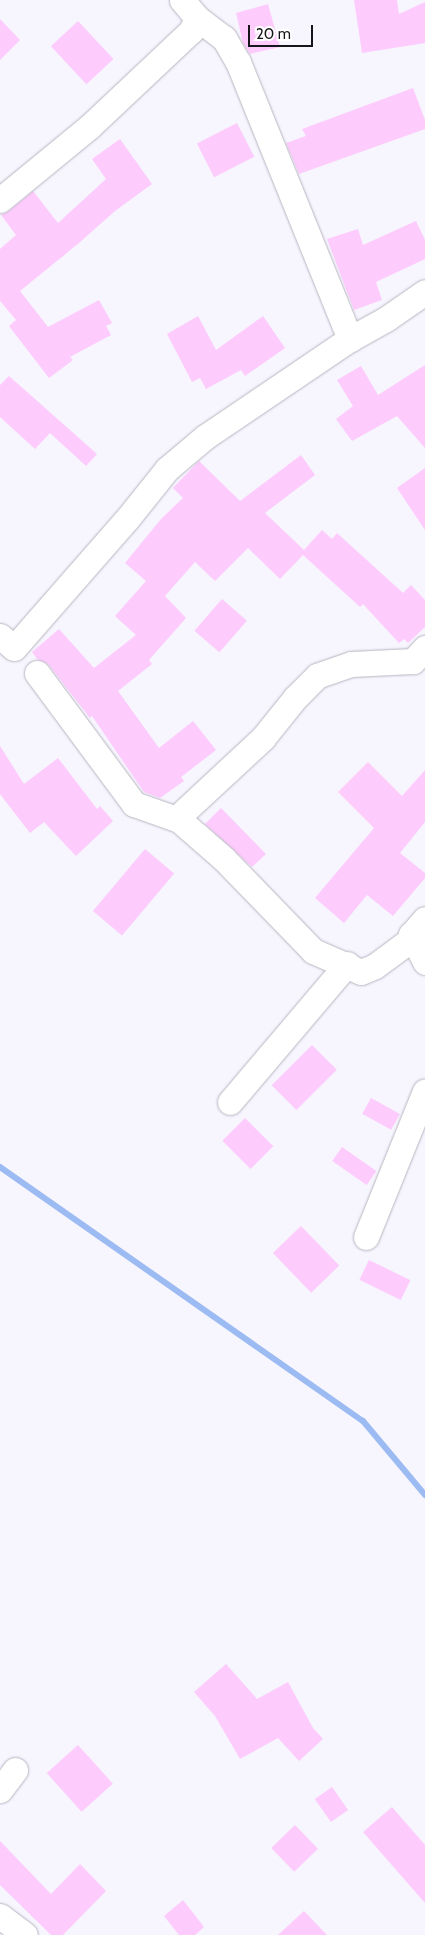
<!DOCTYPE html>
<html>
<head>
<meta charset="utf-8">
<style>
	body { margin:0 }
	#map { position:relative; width:425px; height:1935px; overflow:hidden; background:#f7f5fe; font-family:Cabin,sans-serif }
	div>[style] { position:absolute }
	.stream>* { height:6px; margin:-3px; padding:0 3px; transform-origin:3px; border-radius:3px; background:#9cbbf2 }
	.building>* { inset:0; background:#fdcbfc; transform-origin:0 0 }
	.roads { filter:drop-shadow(0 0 1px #b8b5c0) drop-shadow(0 0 1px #b8b5c0) }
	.minor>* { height:25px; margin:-12.5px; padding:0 12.5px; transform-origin:12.5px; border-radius:12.5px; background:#fff }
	span { translate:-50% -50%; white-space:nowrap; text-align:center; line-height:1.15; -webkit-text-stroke:5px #fff; paint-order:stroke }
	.scale { position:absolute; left:248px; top:25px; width:65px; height:22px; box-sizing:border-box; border:2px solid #161519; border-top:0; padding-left:6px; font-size:15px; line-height:18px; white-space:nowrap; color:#161519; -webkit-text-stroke:4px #fff; paint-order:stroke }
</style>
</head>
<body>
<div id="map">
	<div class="stream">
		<div style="left:0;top:1167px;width:443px;rotate:35deg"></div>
		<div style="left:363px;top:1421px;width:97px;rotate:50deg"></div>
	</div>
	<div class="building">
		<div style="clip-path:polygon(354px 0,397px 0,399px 14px,425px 2px,425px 43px,362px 53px)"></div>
		<div style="clip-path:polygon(268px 4px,280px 47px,250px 54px,243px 43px,236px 13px)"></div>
		<div style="clip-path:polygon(0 19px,20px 40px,0 60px)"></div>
		<div style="left:78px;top:21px;width:52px;height:37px;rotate:47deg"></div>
		<div style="clip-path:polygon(413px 88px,425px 120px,425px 129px,299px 174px,286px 143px,306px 136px,302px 129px)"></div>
		<div style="left:237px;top:123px;width:38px;height:45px;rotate:63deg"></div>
		<div style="clip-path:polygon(120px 139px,152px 184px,115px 211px,79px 243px,20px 291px,48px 327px,99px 300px,112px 323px,106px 326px,111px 335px,70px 357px,73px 360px,49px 378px,9px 326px,16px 320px,0 301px,0 249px,16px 235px,1px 215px,9px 211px,33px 191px,58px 223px,106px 179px,92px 159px)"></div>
		<div style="clip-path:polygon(416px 221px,425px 240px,425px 259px,376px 282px,382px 300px,354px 310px,327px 239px,358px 229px,363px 245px)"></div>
		<div style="clip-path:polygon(198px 316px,216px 350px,263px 316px,285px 348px,245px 376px,241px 370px,206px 389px,200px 378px,192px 382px,167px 334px)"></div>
		<div style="clip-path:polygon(425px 365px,425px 448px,397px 416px,352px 441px,336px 419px,353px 406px,337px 380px,361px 366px,378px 395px)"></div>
		<div style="clip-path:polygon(9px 376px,97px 454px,86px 466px,50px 433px,35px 449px,0 417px,0 385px)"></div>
		<div style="clip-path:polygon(301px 455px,315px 475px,265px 513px,304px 550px,322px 530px,332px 539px,337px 533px,403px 593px,411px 585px,425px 600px,425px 627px,408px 643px,404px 639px,399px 643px,363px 604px,360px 607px,303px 555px,280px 579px,248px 548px,215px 581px,195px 562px,165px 596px,186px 618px,149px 660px,152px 664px,118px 691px,159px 748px,193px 721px,216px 750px,181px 777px,184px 781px,160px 798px,144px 792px,92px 716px,90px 718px,48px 664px,37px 659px,32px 652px,59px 629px,94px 668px,136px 635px,115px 616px,146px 581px,125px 563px,161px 519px,183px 498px,173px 488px,199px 461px,240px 501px)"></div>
		<div style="clip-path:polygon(425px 468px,425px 530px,397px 488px)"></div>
		<div style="left:222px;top:599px;width:33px;height:42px;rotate:41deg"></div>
		<div style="clip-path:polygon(0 746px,24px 784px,58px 758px,97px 809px,100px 806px,113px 821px,76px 856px,44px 822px,30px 833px,0 794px)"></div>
		<div style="clip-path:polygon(368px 762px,402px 796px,425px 770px,425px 822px,400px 853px,425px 873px,425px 878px,393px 916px,367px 895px,344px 923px,315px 898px,374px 828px,338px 792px)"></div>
		<div style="clip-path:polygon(221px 808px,266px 854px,252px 867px,205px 824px)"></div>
		<div style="left:145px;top:849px;width:38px;height:81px;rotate:40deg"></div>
		<div style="left:312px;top:1045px;width:35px;height:57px;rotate:45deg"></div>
		<div style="left:371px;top:1098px;width:33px;height:18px;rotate:29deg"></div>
		<div style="left:245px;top:1118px;width:40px;height:32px;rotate:45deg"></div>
		<div style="left:342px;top:1147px;width:42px;height:17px;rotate:35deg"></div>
		<div style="left:301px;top:1226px;width:55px;height:39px;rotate:46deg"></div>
		<div style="left:369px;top:1260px;width:46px;height:22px;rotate:26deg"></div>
		<div style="clip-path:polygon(226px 1664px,257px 1699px,288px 1682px,313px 1728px,323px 1739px,299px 1761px,278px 1738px,240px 1759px,215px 1716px,194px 1692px)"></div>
		<div style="left:78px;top:1745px;width:52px;height:42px;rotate:48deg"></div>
		<div style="left:332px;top:1787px;width:28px;height:21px;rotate:55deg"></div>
		<div style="clip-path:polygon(392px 1807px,425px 1845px,425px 1903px,363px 1832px)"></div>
		<div style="left:295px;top:1825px;width:33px;height:33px;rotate:46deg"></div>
		<div style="clip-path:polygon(0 1841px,51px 1894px,80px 1864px,106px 1891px,63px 1935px,51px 1935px,0 1885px)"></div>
		<div style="clip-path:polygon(183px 1900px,204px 1927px,195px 1935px,179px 1935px,164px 1916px)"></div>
		<div style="clip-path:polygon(304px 1911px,327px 1935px,278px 1935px)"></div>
	</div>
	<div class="roads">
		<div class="minor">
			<div style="left:182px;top:0;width:23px;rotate:50deg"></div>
			<div style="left:197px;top:18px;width:34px;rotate:37deg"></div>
			<div style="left:224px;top:38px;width:28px;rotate:60deg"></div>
			<div style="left:238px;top:62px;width:299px;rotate:68deg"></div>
			<div style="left:0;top:200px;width:115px;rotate:-39.4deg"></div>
			<div style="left:89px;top:127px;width:140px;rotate:-43.3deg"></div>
			<div style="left:191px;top:31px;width:14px;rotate:-65deg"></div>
			<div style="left:0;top:636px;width:18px;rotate:41deg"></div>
			<div style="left:14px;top:648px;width:171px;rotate:-48.8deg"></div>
			<div style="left:127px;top:519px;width:64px;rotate:-51.3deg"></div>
			<div style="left:167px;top:469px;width:50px;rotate:-40.1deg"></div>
			<div style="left:205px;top:437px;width:175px;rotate:-34.1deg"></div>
			<div style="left:350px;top:339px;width:41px;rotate:-29.1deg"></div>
			<div style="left:386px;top:319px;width:47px;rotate:-34.7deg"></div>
			<div style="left:425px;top:648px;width:18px;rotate:133deg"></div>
			<div style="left:413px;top:661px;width:62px;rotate:177.2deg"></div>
			<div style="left:351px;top:664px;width:36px;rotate:161deg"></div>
			<div style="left:317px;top:676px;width:31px;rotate:135deg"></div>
			<div style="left:295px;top:698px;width:51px;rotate:128.7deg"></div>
			<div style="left:263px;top:738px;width:117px;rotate:137.1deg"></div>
			<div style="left:177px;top:818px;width:62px;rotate:41.1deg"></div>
			<div style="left:224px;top:859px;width:128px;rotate:45.9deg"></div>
			<div style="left:313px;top:951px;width:52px;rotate:23.6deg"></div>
			<div style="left:361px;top:972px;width:15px;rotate:-23deg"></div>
			<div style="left:375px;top:966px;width:47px;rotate:-36.4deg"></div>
			<div style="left:413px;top:938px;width:4px;rotate:-124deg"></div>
			<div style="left:411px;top:935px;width:21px;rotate:-49deg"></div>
			<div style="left:37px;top:673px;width:163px;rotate:53.5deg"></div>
			<div style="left:134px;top:804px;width:51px;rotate:19.5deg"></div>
			<div style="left:413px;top:938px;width:27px;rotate:63deg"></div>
			<div style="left:230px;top:1102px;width:181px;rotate:-49.7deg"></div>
			<div style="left:366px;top:1237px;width:157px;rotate:-68deg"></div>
			<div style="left:0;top:1790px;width:25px;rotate:-53deg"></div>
			<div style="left:0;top:1916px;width:31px;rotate:37deg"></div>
		</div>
	</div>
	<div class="scale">20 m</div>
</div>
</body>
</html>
